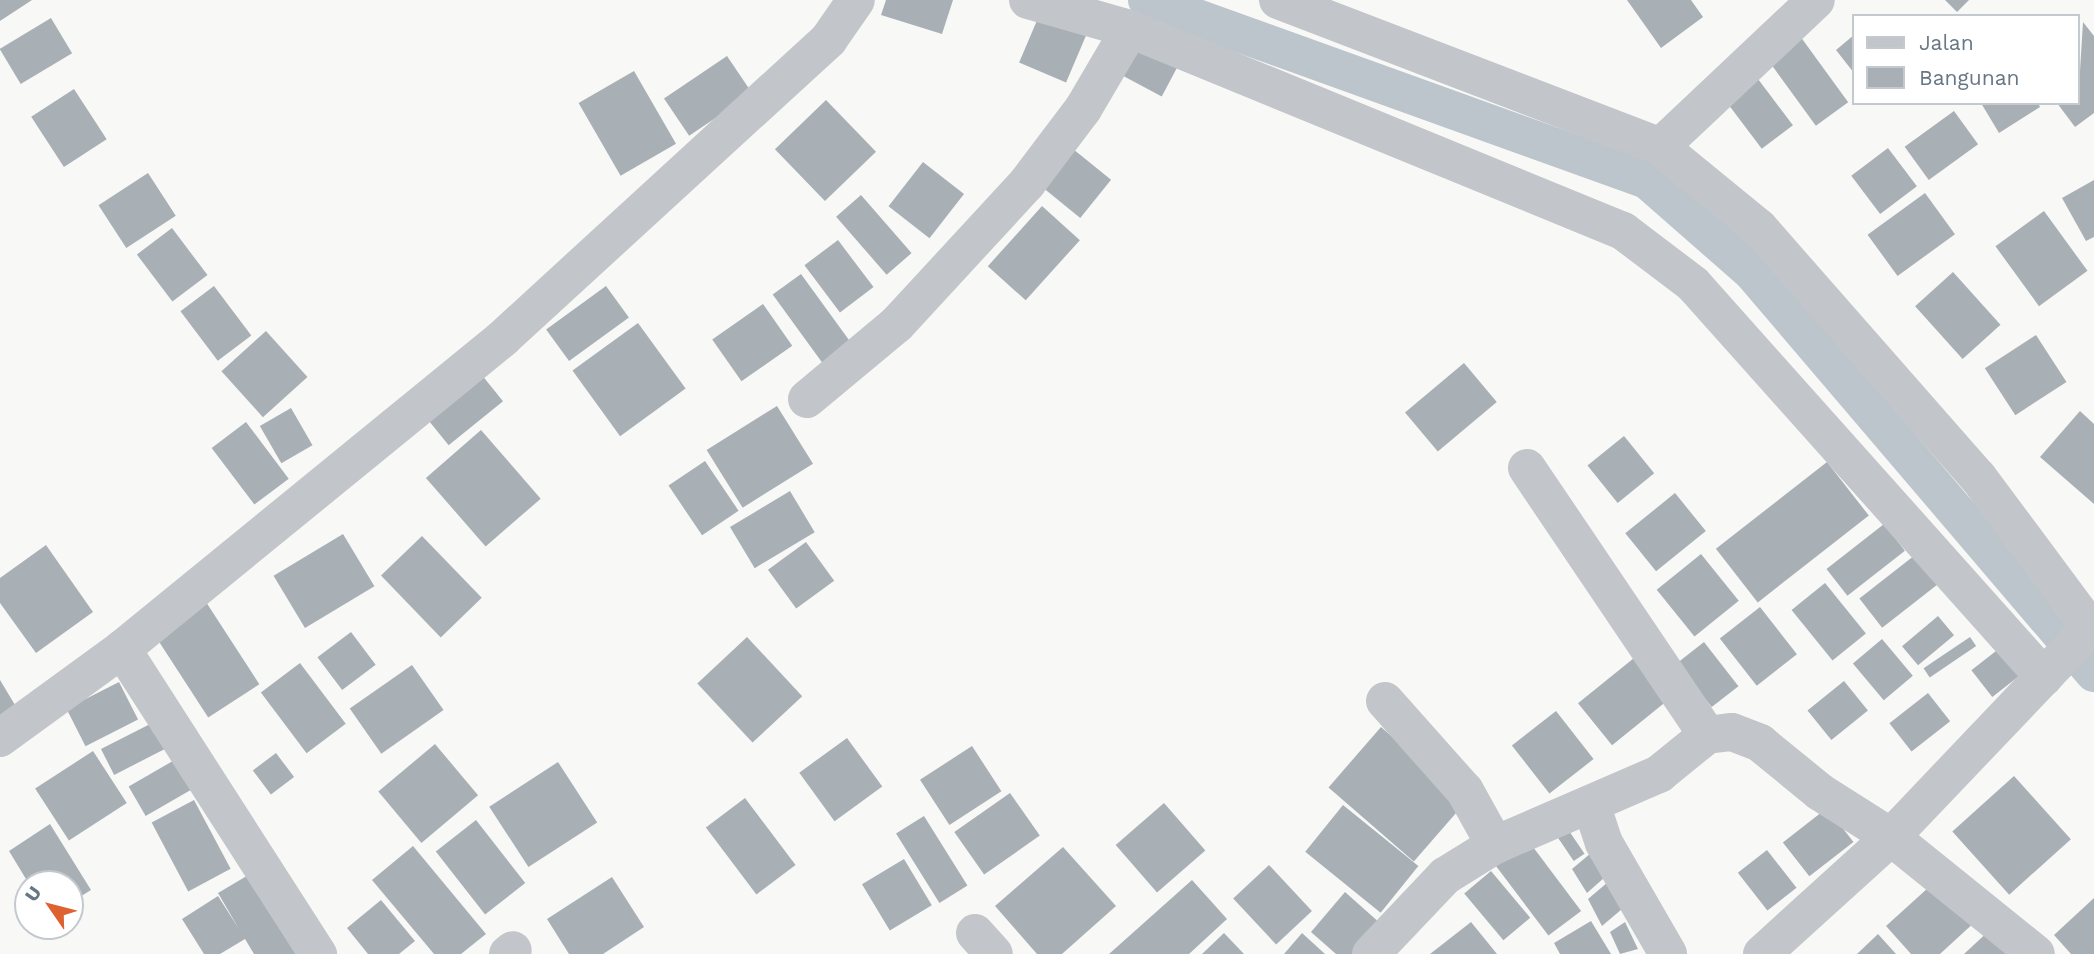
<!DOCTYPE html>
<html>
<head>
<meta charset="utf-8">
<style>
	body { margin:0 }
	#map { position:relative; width:2094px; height:954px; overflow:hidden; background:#f8f8f6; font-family:"Work Sans",sans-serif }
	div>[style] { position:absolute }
	.canal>* { height:38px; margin:-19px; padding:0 19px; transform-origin:19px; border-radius:19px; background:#bcc5cb }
	.building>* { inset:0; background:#a8b0b6; transform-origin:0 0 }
	.street>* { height:38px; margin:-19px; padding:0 19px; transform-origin:19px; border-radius:19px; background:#c2c5c9 }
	span { translate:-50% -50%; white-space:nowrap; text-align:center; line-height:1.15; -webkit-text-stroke:7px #fff; paint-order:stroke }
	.legend { position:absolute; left:1852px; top:14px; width:228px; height:91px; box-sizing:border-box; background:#fff; border:2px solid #c3c9ce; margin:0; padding:9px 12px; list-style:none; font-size:21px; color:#687785 }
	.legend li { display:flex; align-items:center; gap:14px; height:35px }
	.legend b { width:35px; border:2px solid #c3c9ce }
	.north { position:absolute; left:14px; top:870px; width:70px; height:70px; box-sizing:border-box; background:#fff; border:2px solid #c3c9ce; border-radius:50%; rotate:305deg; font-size:19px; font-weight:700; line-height:28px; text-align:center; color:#687785 }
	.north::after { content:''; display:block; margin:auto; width:24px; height:32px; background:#dd6131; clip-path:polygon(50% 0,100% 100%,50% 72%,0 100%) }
</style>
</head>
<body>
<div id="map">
	<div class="canal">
		<div style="left:1147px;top:0;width:531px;rotate:19.8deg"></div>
		<div style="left:1647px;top:180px;width:140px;rotate:41.2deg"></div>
		<div style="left:1752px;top:272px;width:527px;rotate:49.54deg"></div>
	</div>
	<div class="building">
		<div style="clip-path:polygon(0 0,32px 0,0 21px)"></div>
		<div style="clip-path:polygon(886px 0,953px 0,942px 34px,881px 15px)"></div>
		<div style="clip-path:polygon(1627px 0,1691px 0,1703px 17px,1661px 48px)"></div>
		<div style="clip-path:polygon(1945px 0,1969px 0,1957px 12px)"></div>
		<div style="left:1041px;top:11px;width:51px;height:56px;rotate:23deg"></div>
		<div style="left:51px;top:18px;width:41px;height:60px;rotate:59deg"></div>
		<div style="clip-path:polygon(2083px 22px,2094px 36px,2094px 113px,2075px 127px,2057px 103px,2078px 103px)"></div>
		<div style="clip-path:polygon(1854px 35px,1854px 73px,1836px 50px)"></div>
		<div style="left:1144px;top:36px;width:44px;height:45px;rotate:28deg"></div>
		<div style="left:1800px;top:36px;width:82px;height:40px;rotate:54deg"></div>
		<div style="left:727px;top:56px;width:45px;height:76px;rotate:56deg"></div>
		<div style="left:634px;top:71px;width:84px;height:64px;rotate:60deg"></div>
		<div style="left:1752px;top:71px;width:68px;height:39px;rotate:53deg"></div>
		<div style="left:74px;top:89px;width:60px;height:51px;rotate:57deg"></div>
		<div style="left:826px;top:100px;width:72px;height:71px;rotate:46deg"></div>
		<div style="clip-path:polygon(1981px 103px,2038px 103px,2040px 107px,1999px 133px)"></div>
		<div style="left:1954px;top:111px;width:41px;height:61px;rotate:54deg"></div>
		<div style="left:1888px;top:148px;width:48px;height:46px;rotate:53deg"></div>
		<div style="left:1073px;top:149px;width:49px;height:49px;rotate:39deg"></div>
		<div style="left:923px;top:162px;width:52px;height:56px;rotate:38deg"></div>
		<div style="left:148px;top:173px;width:51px;height:59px;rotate:57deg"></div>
		<div style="clip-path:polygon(2094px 180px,2094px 237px,2086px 241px,2062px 198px)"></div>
		<div style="left:1925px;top:193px;width:51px;height:71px;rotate:54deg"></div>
		<div style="left:861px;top:195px;width:77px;height:33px;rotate:49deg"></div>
		<div style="left:1042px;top:206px;width:51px;height:81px;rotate:42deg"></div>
		<div style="left:2044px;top:211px;width:74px;height:60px;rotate:54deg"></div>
		<div style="left:172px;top:228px;width:59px;height:44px;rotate:53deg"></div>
		<div style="left:838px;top:240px;width:59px;height:42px;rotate:53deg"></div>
		<div style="left:1953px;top:272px;width:71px;height:51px;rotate:48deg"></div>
		<div style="left:801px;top:274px;width:94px;height:35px;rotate:54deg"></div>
		<div style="left:214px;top:286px;width:62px;height:42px;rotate:53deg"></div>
		<div style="left:606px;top:286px;width:39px;height:74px;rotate:54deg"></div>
		<div style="left:763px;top:304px;width:51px;height:62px;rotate:55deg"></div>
		<div style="left:638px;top:323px;width:81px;height:81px;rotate:54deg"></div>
		<div style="left:266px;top:331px;width:62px;height:60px;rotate:48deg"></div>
		<div style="left:2036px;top:335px;width:56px;height:61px;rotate:57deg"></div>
		<div style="left:1464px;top:363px;width:51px;height:77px;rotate:50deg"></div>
		<div style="left:481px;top:374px;width:35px;height:70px;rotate:51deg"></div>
		<div style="left:777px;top:406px;width:68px;height:83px;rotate:58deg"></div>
		<div style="left:291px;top:408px;width:43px;height:36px;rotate:60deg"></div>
		<div style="clip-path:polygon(2080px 411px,2094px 424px,2094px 504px,2040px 457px)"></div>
		<div style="left:246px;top:422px;width:71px;height:43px;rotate:53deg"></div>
		<div style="left:481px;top:430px;width:91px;height:73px;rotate:49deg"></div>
		<div style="left:1624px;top:436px;width:48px;height:47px;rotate:51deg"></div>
		<div style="left:705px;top:461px;width:60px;height:44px;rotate:56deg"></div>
		<div style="left:1827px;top:462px;width:68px;height:141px;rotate:52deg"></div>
		<div style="left:790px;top:491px;width:48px;height:70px;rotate:59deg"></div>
		<div style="left:1675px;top:493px;width:49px;height:64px;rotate:51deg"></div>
		<div style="left:1884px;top:524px;width:34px;height:73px;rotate:52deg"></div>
		<div style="left:343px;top:534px;width:61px;height:81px;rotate:59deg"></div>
		<div style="left:422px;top:536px;width:86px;height:57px;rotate:46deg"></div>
		<div style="left:806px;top:542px;width:48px;height:47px;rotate:54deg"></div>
		<div style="clip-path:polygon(46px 545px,93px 612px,36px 653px,0 603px,0 578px)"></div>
		<div style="left:1924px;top:548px;width:37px;height:82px;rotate:52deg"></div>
		<div style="left:1701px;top:554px;width:60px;height:57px;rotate:51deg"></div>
		<div style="left:1825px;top:583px;width:65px;height:43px;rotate:51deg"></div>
		<div style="left:206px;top:602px;width:98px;height:61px;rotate:57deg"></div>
		<div style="left:1760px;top:607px;width:60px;height:51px;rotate:52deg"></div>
		<div style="left:1938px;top:616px;width:25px;height:47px;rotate:50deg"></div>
		<div style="left:351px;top:632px;width:41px;height:42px;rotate:53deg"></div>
		<div style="left:747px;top:637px;width:81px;height:68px;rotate:47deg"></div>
		<div style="left:1970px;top:637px;width:11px;height:56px;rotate:56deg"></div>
		<div style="left:1882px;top:639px;width:48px;height:38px;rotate:50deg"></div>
		<div style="left:2010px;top:640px;width:34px;height:49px;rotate:52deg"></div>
		<div style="left:1704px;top:642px;width:56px;height:34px;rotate:52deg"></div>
		<div style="left:1634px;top:658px;width:54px;height:72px;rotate:51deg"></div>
		<div style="left:300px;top:663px;width:76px;height:49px;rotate:53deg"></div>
		<div style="left:412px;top:665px;width:55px;height:76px;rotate:55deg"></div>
		<div style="clip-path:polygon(0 680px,18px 710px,0 721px)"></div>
		<div style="left:1844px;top:681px;width:38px;height:47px;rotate:51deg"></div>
		<div style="left:119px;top:682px;width:42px;height:59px;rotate:63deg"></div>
		<div style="left:1928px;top:693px;width:36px;height:49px;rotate:52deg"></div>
		<div style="left:1556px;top:711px;width:61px;height:56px;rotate:52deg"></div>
		<div style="left:158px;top:720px;width:29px;height:64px;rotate:63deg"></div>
		<div style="left:1381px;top:727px;width:113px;height:80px;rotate:41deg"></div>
		<div style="left:847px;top:738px;width:60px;height:59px;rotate:54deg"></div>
		<div style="left:435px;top:744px;width:67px;height:74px;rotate:50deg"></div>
		<div style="left:972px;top:746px;width:54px;height:62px;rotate:57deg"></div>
		<div style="left:93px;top:751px;width:62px;height:69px;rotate:57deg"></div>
		<div style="left:276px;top:753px;width:30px;height:29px;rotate:53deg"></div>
		<div style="left:178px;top:758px;width:34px;height:57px;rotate:60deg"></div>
		<div style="left:558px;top:762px;width:72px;height:82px;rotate:57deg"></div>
		<div style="left:2014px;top:776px;width:85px;height:83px;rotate:48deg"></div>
		<div style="left:1010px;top:793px;width:52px;height:68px;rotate:55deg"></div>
		<div style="left:745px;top:798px;width:84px;height:49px;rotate:53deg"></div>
		<div style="left:194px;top:800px;width:78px;height:48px;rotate:62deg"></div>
		<div style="left:1164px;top:803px;width:63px;height:64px;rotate:49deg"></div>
		<div style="left:1343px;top:805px;width:97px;height:60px;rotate:39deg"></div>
		<div style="left:1827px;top:808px;width:43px;height:56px;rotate:52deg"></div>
		<div style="left:924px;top:816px;width:82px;height:33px;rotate:58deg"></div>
		<div style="left:1561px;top:819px;width:42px;height:13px;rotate:56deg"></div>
		<div style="left:476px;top:820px;width:80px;height:51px;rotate:52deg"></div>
		<div style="clip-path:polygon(50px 824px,91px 890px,70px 903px,70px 884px,29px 884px,9px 851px)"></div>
		<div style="left:1527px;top:839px;width:90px;height:41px;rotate:53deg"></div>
		<div style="clip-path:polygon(413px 846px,486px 934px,461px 954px,434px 954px,372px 880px)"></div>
		<div style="clip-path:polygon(1063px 847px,1116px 906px,1062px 954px,1037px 954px,995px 906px)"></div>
		<div style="left:1767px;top:850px;width:48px;height:37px;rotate:52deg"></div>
		<div style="clip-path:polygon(1591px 853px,1605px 877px,1587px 893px,1572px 869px)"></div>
		<div style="left:904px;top:859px;width:54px;height:49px;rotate:59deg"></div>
		<div style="left:1269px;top:865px;width:63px;height:49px;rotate:47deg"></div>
		<div style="clip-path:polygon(257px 870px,307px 954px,254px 954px,245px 939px,220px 954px,204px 954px,182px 919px,218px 896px,239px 929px,218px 893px)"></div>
		<div style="left:1491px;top:871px;width:61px;height:35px;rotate:50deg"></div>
		<div style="clip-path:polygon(612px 877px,644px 927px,603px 954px,569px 954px,547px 919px)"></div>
		<div style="clip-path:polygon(1939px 878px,1977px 920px,1940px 954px,1911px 954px,1886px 926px)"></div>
		<div style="clip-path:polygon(1192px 880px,1227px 919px,1189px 954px,1109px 954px)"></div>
		<div style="clip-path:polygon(1608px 882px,1622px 909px,1602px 926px,1588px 899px)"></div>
		<div style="clip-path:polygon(1345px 892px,1381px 924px,1356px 954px,1336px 954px,1311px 932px)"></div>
		<div style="clip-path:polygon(2094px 898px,2094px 954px,2071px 954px,2054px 935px)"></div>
		<div style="clip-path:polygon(381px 900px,415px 941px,399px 954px,368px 954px,347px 928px)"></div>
		<div style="clip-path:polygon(1591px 921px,1611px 954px,1560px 954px,1554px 943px)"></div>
		<div style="clip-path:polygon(1471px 922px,1497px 954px,1430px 954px)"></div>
		<div style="clip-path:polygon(1625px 922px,1638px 949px,1620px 954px,1610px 932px)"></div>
		<div style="clip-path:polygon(1992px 928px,2016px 954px,1964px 954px)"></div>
		<div style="clip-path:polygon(1224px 933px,1244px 954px,1202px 954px)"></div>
		<div style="clip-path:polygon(1302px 933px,1325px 954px,1284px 954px)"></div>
		<div style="clip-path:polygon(1878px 934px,1896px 954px,1857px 954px)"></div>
	</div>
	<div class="street">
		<div style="left:1028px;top:0;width:106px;rotate:15.9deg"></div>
		<div style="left:1130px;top:29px;width:533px;rotate:22.28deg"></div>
		<div style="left:1623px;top:231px;width:88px;rotate:37.1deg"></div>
		<div style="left:1693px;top:284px;width:527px;rotate:48.23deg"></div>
		<div style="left:1278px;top:0;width:409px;rotate:21deg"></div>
		<div style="left:1660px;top:147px;width:128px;rotate:39.3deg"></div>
		<div style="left:1759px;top:228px;width:332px;rotate:48.7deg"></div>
		<div style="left:1978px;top:477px;width:194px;rotate:53.4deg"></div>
		<div style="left:1660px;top:147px;width:214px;rotate:-43.3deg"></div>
		<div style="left:807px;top:399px;width:117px;rotate:-39.8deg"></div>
		<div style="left:897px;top:324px;width:192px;rotate:-47.3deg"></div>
		<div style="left:1027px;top:183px;width:93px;rotate:-52.9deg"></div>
		<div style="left:1083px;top:109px;width:93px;rotate:-59.6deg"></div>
		<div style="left:1527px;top:468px;width:322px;rotate:56deg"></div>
		<div style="left:122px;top:649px;width:363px;rotate:57.3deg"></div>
		<div style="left:1385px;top:701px;width:120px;rotate:48.4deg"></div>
		<div style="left:1465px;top:791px;width:62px;rotate:60.9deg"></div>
		<div style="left:0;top:738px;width:151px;rotate:-36.1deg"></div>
		<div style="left:122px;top:649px;width:492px;rotate:-39.2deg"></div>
		<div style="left:503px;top:338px;width:442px;rotate:-42.5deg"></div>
		<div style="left:829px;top:39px;width:47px;rotate:-55.3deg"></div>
		<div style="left:1591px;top:804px;width:41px;rotate:71.6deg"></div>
		<div style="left:1604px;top:843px;width:128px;rotate:60deg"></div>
		<div style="left:975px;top:933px;width:28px;rotate:48deg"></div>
		<div style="left:508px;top:954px;width:6px;rotate:-39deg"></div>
		<div style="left:1371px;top:954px;width:108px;rotate:-46.5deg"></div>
		<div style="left:1445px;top:876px;width:59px;rotate:-31.8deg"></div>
		<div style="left:1495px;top:845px;width:179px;rotate:-23.4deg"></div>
		<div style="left:1659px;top:774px;width:62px;rotate:-39.1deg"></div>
		<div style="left:1707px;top:735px;width:25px;rotate:-7deg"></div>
		<div style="left:1732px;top:732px;width:30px;rotate:21deg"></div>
		<div style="left:1760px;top:743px;width:77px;rotate:39.2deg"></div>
		<div style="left:1820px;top:792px;width:84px;rotate:32.4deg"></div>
		<div style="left:1891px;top:837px;width:294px;rotate:-46.4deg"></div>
		<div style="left:1762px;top:954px;width:174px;rotate:-42.2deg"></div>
		<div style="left:1891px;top:837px;width:186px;rotate:38.9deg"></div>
	</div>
	<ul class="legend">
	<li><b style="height:9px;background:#c2c5c9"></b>Jalan</li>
	<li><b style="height:19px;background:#a8b0b6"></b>Bangunan</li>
	</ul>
	<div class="north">U</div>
</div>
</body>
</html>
